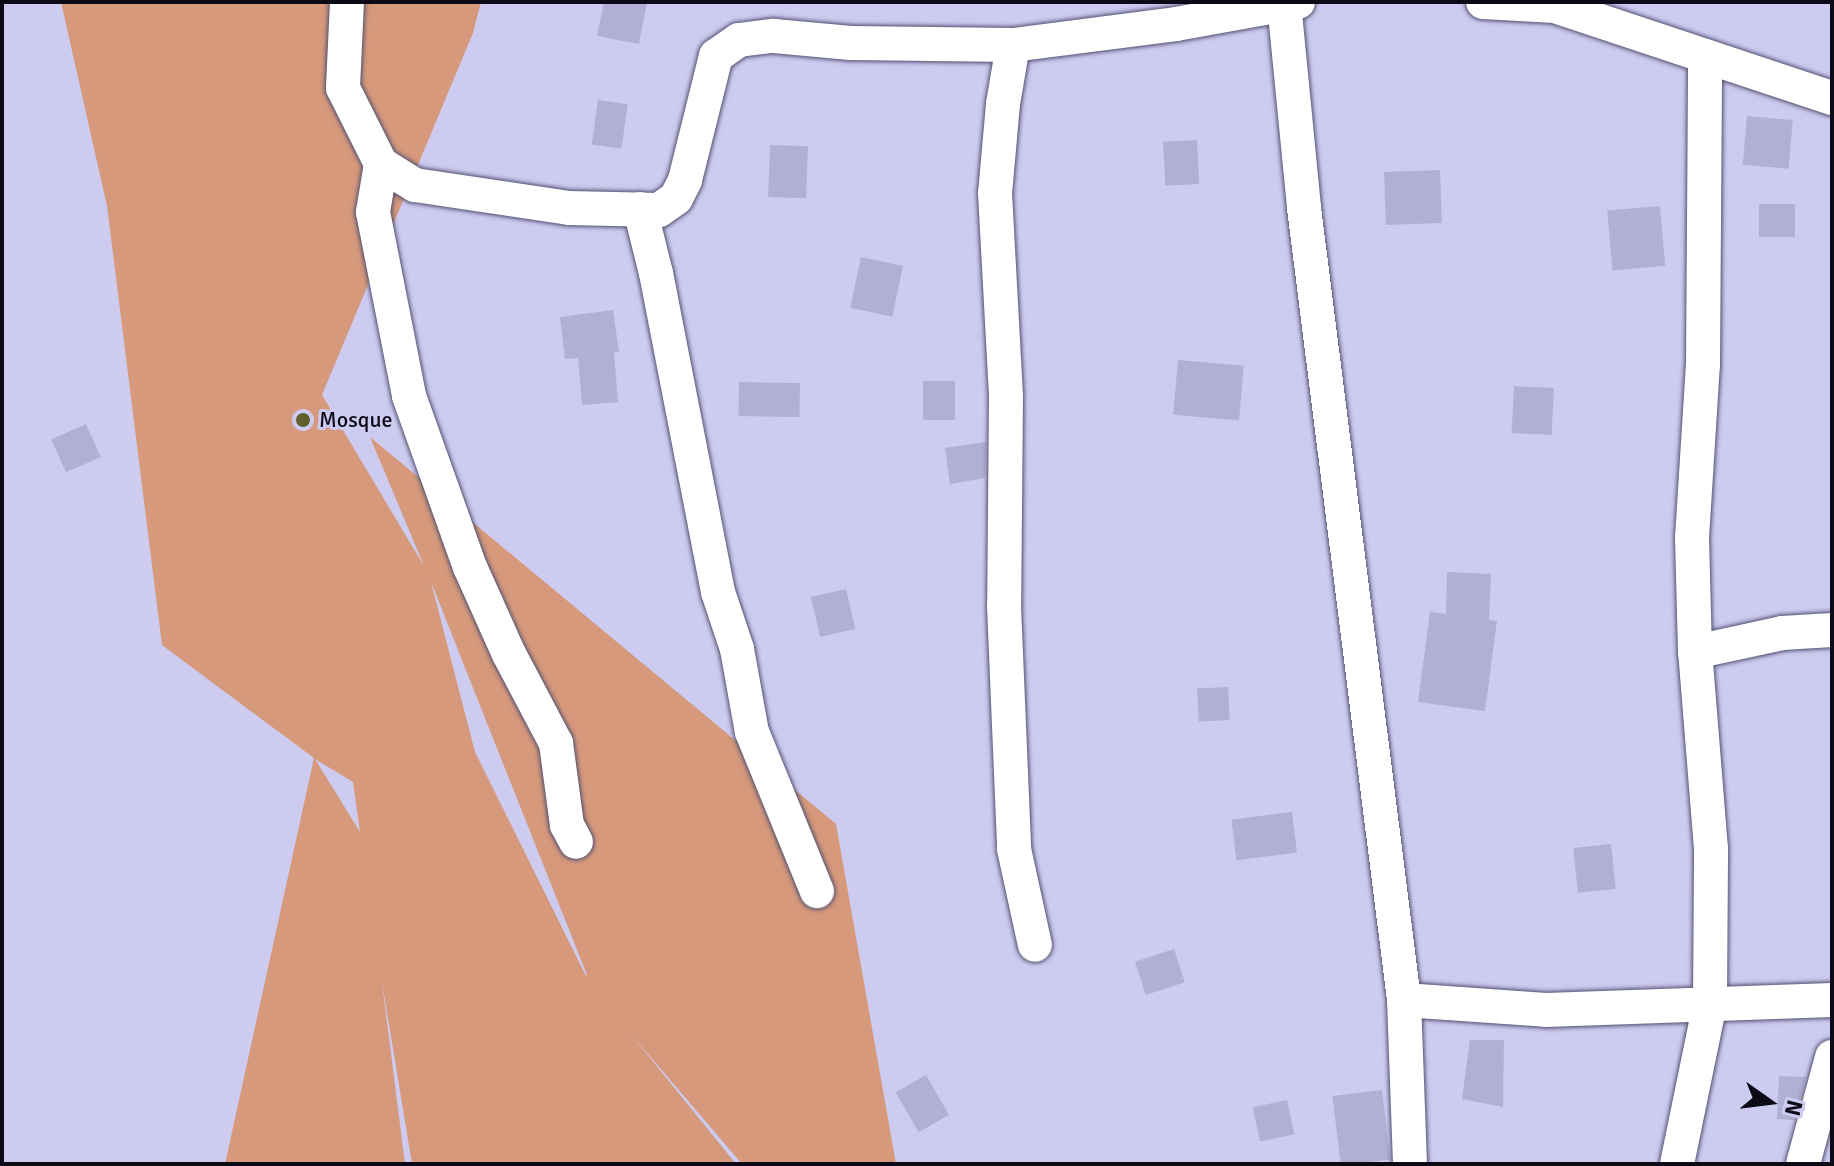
<!DOCTYPE html>
<html>
<head>
<meta charset="utf-8">
<style>
	body { margin:0 }
	#map { position:relative; width:1834px; height:1166px; overflow:hidden; background:#cdcbf0; font-family:Signika,sans-serif }
	div>[style] { position:absolute }
	.green>* { inset:0; background:#d6997b }
	.building>* { inset:0; background:#b1b0d4; transform-origin:0 0 }
	.roads { filter:drop-shadow(0 0 2px #535171) drop-shadow(0 0 2px #535171) }
	.minor>* { height:34px; margin:-17px; padding:0 17px; transform-origin:17px; border-radius:17px; background:#fff }
	.dots>* { width:22px; height:22px; translate:-50% -50%; box-sizing:border-box; border:4px solid #cdcbf0; border-radius:50% }
	span { translate:-50% -50%; white-space:nowrap; text-align:center; line-height:1.15; -webkit-text-stroke:6px #cdcbf0; paint-order:stroke }
	.poi-label { font-size:22px; color:#0b0a16 }
	.left { translate:0 -50%; text-align:left }
	.frame { position:absolute; inset:0; border:4px solid #0b0a16; pointer-events:none }
	.north { position:absolute; left:1730px; top:1062px; width:80px; height:80px; -webkit-text-stroke:6px #cdcbf0; paint-order:stroke; rotate:104deg; font-size:22px; font-weight:700; line-height:32px; text-align:center; color:#0b0a16 }
	.north::after { content:''; display:block; margin:auto; width:28px; height:36px; background:#0b0a16; clip-path:polygon(50% 0,100% 100%,50% 72%,0 100%) }
</style>
</head>
<body>
<div id="map">
	<div class="green">
		<div style="clip-path:polygon(evenodd,61px 2px,481px 2px,473px 33px,322px 395px,424px 566px,370px 437px,836px 824px,896px 1164px,742px 1164px,630px 1033px,736px 1164px,412px 1164px,382px 982px,405px 1164px,225px 1164px,314px 758px,162px 645px,107px 206px,61px 2px,431px 582px,587px 975px,586px 976px,475px 752px,431px 582px,61px 2px,315px 759px,353px 782px,360px 832px,315px 759px)"></div>
	</div>
	<div class="building">
		<div style="clip-path:polygon(604px 2px,647px 2px,639px 44px,597px 36px)"></div>
		<div style="left:598px;top:100px;width:30px;height:45px;rotate:8deg"></div>
		<div style="left:1747px;top:116px;width:46px;height:49px;rotate:5deg"></div>
		<div style="left:1197px;top:140px;width:44px;height:34px;rotate:87deg"></div>
		<div style="left:770px;top:145px;width:38px;height:52px;rotate:2deg"></div>
		<div style="left:1440px;top:170px;width:53px;height:56px;rotate:88deg"></div>
		<div style="left:1759px;top:204px;width:36px;height:33px"></div>
		<div style="left:1660px;top:206px;width:60px;height:53px;rotate:85deg"></div>
		<div style="left:861px;top:257px;width:43px;height:52px;rotate:12deg"></div>
		<div style="clip-path:polygon(613px 310px,619px 352px,614px 352px,618px 402px,582px 405px,578px 358px,565px 359px,560px 317px)"></div>
		<div style="left:1178px;top:360px;width:66px;height:55px;rotate:5deg"></div>
		<div style="left:923px;top:381px;width:32px;height:39px"></div>
		<div style="left:739px;top:382px;width:61px;height:34px;rotate:1deg"></div>
		<div style="left:1514px;top:386px;width:40px;height:47px;rotate:3deg"></div>
		<div style="left:86px;top:424px;width:36px;height:38px;rotate:66deg"></div>
		<div style="clip-path:polygon(986px 442px,985px 478px,950px 484px,945px 448px)"></div>
		<div style="clip-path:polygon(1447px 572px,1491px 574px,1489px 620px,1497px 621px,1485px 711px,1418px 702px,1430px 612px,1446px 614px)"></div>
		<div style="left:846px;top:589px;width:41px;height:36px;rotate:77deg"></div>
		<div style="left:1228px;top:687px;width:33px;height:31px;rotate:87deg"></div>
		<div style="left:1292px;top:812px;width:41px;height:61px;rotate:83deg"></div>
		<div style="left:1611px;top:844px;width:45px;height:38px;rotate:84deg"></div>
		<div style="left:1174px;top:949px;width:35px;height:41px;rotate:72deg"></div>
		<div style="clip-path:polygon(1470px 1040px,1504px 1040px,1503px 1107px,1462px 1099px)"></div>
		<div style="left:926px;top:1075px;width:46px;height:35px;rotate:60deg"></div>
		<div style="clip-path:polygon(1779px 1076px,1806px 1077px,1794px 1120px,1777px 1119px)"></div>
		<div style="left:1382px;top:1090px;width:70px;height:50px;rotate:83deg"></div>
		<div style="left:1287px;top:1100px;width:35px;height:35px;rotate:78deg"></div>
	</div>
	<div class="roads">
		<div class="minor">
			<div style="left:347px;top:2px;width:86px;rotate:92.7deg"></div>
			<div style="left:343px;top:88px;width:85px;rotate:63.4deg"></div>
			<div style="left:381px;top:164px;width:49px;rotate:99.5deg"></div>
			<div style="left:373px;top:212px;width:187px;rotate:78.9deg"></div>
			<div style="left:409px;top:396px;width:182px;rotate:70.4deg"></div>
			<div style="left:470px;top:567px;width:95px;rotate:65.9deg"></div>
			<div style="left:509px;top:654px;width:101px;rotate:62.2deg"></div>
			<div style="left:556px;top:743px;width:83px;rotate:82.4deg"></div>
			<div style="left:567px;top:825px;width:19px;rotate:62deg"></div>
			<div style="left:1483px;top:2px;width:72px;rotate:3.2deg"></div>
			<div style="left:1555px;top:6px;width:292px;rotate:18.4deg"></div>
			<div style="left:1284px;top:3px;width:206px;rotate:84.4deg"></div>
			<div style="left:1304px;top:208px;width:798px;rotate:82.8deg"></div>
			<div style="left:1404px;top:1000px;width:164px;rotate:87.9deg"></div>
			<div style="left:1013px;top:45px;width:60px;rotate:99.6deg"></div>
			<div style="left:1003px;top:104px;width:89px;rotate:95.1deg"></div>
			<div style="left:995px;top:193px;width:202px;rotate:86.9deg"></div>
			<div style="left:1006px;top:395px;width:211px;rotate:90.5deg"></div>
			<div style="left:1004px;top:606px;width:243px;rotate:87.6deg"></div>
			<div style="left:1014px;top:849px;width:98px;rotate:77.7deg"></div>
			<div style="left:381px;top:164px;width:40px;rotate:32deg"></div>
			<div style="left:415px;top:185px;width:156px;rotate:8.5deg"></div>
			<div style="left:569px;top:208px;width:90px;rotate:1.3deg"></div>
			<div style="left:659px;top:210px;width:21px;rotate:-35deg"></div>
			<div style="left:676px;top:198px;width:20px;rotate:-63deg"></div>
			<div style="left:685px;top:180px;width:128px;rotate:-76deg"></div>
			<div style="left:716px;top:56px;width:28px;rotate:-35deg"></div>
			<div style="left:739px;top:40px;width:35px;rotate:-7deg"></div>
			<div style="left:774px;top:36px;width:77px;rotate:5.2deg"></div>
			<div style="left:851px;top:43px;width:162px;rotate:0.7deg"></div>
			<div style="left:1013px;top:45px;width:164px;rotate:-7.3deg"></div>
			<div style="left:1176px;top:24px;width:124px;rotate:-10.2deg"></div>
			<div style="left:640px;top:209px;width:66px;rotate:76deg"></div>
			<div style="left:656px;top:273px;width:325px;rotate:79deg"></div>
			<div style="left:718px;top:592px;width:60px;rotate:71.6deg"></div>
			<div style="left:737px;top:649px;width:84px;rotate:79.8deg"></div>
			<div style="left:752px;top:732px;width:172px;rotate:67.8deg"></div>
			<div style="left:1695px;top:652px;width:89px;rotate:-12.3deg"></div>
			<div style="left:1782px;top:633px;width:50px;rotate:-3.4deg"></div>
			<div style="left:1404px;top:1000px;width:142px;rotate:4deg"></div>
			<div style="left:1546px;top:1010px;width:286px;rotate:-2deg"></div>
			<div style="left:1677px;top:1164px;width:164px;rotate:-78.4deg"></div>
			<div style="left:1710px;top:1003px;width:154px;rotate:-89.6deg"></div>
			<div style="left:1711px;top:849px;width:198px;rotate:-94.6deg"></div>
			<div style="left:1695px;top:652px;width:114px;rotate:-91.5deg"></div>
			<div style="left:1692px;top:538px;width:173px;rotate:-86.4deg"></div>
			<div style="left:1703px;top:365px;width:309px;rotate:-89.6deg"></div>
			<div style="left:1803px;top:1164px;width:111px;rotate:-74.8deg"></div>
		</div>
	</div>
	<div class="dots">
		<div style="left:303px;top:420px;background:#61602d"></div>
	</div>
	<div class="poi-label">
		<span class="left" style="left:319px;top:420px">Mosque</span>
	</div>
	<div class="frame"></div>
	<div class="north">N</div>
</div>
</body>
</html>
